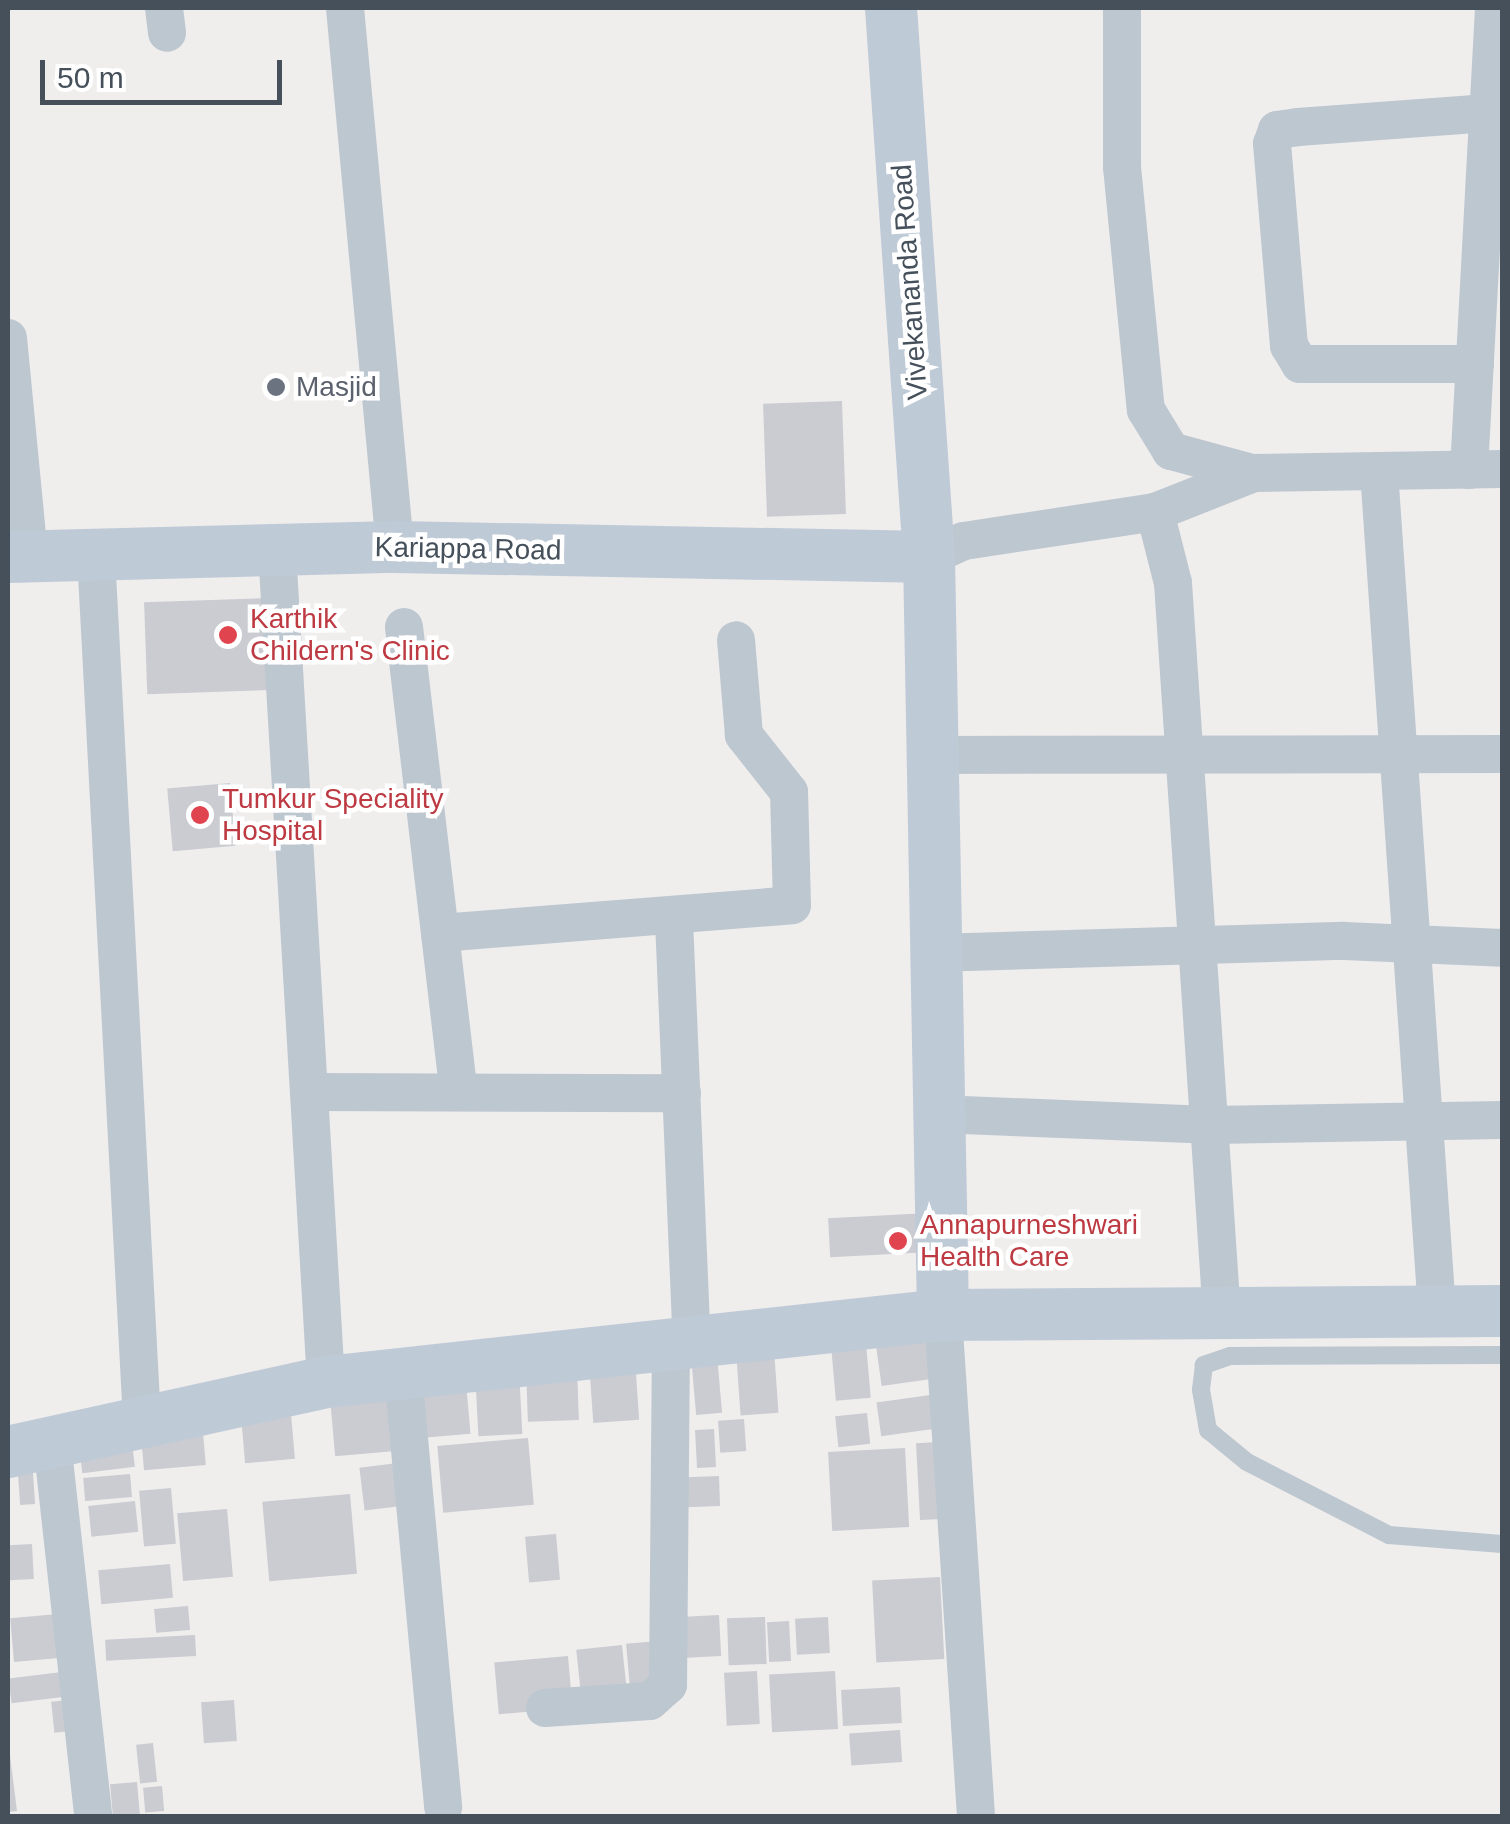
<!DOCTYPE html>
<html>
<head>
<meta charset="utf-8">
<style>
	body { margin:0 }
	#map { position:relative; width:1510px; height:1824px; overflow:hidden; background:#f0eded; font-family:Helvetica,sans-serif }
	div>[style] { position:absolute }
	.building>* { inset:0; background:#caccd2; transform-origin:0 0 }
	.lane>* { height:18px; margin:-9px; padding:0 9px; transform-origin:9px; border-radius:9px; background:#bdc7d0 }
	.street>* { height:38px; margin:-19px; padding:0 19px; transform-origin:19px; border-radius:19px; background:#bdc7d0 }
	.secondary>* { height:52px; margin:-26px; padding:0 26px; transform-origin:26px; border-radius:26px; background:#bfcad7 }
	.dots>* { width:28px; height:28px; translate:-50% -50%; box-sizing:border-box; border:5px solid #fff; border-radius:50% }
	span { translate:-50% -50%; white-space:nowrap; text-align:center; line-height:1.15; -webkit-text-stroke:9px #fff; paint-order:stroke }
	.street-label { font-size:28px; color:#45505b }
	.worship-label { font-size:28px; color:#5b616d }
	.left { translate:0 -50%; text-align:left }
	.health-label { font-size:28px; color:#be3a42 }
	.frame { position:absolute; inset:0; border:10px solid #45505b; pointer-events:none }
	.scale { position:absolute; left:40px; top:60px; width:242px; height:45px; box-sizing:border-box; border:5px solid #45505b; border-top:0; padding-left:12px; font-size:30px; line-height:35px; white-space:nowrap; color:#45505b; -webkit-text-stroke:8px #fff; paint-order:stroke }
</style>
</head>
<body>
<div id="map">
	<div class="building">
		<div style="left:842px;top:401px;width:113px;height:79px;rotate:88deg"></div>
		<div style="left:268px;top:598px;width:92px;height:124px;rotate:88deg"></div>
		<div style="left:230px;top:783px;width:63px;height:63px;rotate:85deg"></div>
		<div style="left:929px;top:1213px;width:39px;height:101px;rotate:87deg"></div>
		<div style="left:865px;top:1332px;width:66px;height:35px;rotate:85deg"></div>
		<div style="left:929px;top:1335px;width:44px;height:54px;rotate:82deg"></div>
		<div style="left:774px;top:1349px;width:64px;height:38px;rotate:86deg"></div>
		<div style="left:717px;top:1355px;width:58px;height:26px;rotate:85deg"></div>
		<div style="left:635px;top:1360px;width:60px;height:46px;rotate:86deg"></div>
		<div style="left:577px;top:1366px;width:54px;height:51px;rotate:88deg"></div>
		<div style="left:519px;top:1370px;width:64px;height:44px;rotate:87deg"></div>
		<div style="left:465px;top:1371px;width:63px;height:44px;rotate:85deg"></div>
		<div style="left:393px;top:1395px;width:56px;height:63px;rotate:85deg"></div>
		<div style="left:930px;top:1395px;width:34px;height:54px;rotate:82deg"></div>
		<div style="left:867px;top:1413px;width:31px;height:32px;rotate:84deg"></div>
		<div style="left:291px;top:1414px;width:45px;height:50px;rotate:85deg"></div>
		<div style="left:744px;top:1419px;width:32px;height:26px;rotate:86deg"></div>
		<div style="left:714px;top:1429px;width:38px;height:19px;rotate:87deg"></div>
		<div style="left:203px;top:1433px;width:32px;height:62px;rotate:85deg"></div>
		<div style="left:528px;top:1438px;width:67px;height:91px;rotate:85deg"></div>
		<div style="left:939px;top:1442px;width:77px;height:23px;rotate:87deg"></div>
		<div style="left:132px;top:1443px;width:24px;height:53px;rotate:83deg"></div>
		<div style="left:905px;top:1448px;width:79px;height:77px;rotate:87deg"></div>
		<div style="left:32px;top:1459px;width:45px;height:15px;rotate:86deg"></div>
		<div style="left:406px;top:1462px;width:43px;height:47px;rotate:83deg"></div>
		<div style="left:130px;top:1474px;width:23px;height:47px;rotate:85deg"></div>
		<div style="left:719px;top:1476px;width:30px;height:40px;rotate:88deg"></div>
		<div style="left:171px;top:1488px;width:56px;height:32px;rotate:85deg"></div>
		<div style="left:350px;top:1494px;width:80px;height:88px;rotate:85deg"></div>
		<div style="left:135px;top:1501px;width:31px;height:47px;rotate:84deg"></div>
		<div style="left:227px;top:1509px;width:68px;height:50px;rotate:85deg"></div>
		<div style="left:556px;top:1534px;width:46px;height:31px;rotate:85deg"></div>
		<div style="left:32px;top:1544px;width:35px;height:24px;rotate:87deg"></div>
		<div style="left:170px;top:1564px;width:34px;height:72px;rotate:85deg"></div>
		<div style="left:940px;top:1577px;width:82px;height:68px;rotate:87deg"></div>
		<div style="left:188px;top:1606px;width:24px;height:34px;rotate:85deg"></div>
		<div style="left:69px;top:1613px;width:44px;height:59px;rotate:85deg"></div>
		<div style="left:719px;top:1615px;width:41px;height:44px;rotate:87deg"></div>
		<div style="left:765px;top:1617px;width:47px;height:38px;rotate:88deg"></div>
		<div style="left:828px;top:1617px;width:36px;height:33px;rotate:87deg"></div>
		<div style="left:789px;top:1621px;width:40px;height:22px;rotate:87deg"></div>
		<div style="left:195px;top:1635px;width:21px;height:90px;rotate:87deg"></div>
		<div style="left:658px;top:1641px;width:63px;height:32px;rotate:85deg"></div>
		<div style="left:622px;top:1645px;width:61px;height:46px;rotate:84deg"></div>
		<div style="left:568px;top:1656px;width:52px;height:74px;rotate:85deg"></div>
		<div style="left:70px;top:1671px;width:25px;height:62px;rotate:83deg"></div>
		<div style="left:757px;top:1671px;width:53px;height:33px;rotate:87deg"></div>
		<div style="left:835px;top:1671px;width:58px;height:66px;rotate:87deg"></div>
		<div style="left:900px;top:1687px;width:36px;height:59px;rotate:87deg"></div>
		<div style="left:78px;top:1699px;width:31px;height:27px;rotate:84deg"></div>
		<div style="left:234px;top:1700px;width:41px;height:33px;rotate:86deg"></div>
		<div style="left:900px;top:1730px;width:32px;height:51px;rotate:86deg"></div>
		<div style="clip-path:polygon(8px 1739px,17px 1811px,8px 1812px)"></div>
		<div style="left:153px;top:1743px;width:39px;height:17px;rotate:84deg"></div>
		<div style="left:137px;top:1782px;width:32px;height:27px;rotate:85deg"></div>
		<div style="left:162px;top:1786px;width:25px;height:19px;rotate:85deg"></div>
	</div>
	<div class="lane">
		<div style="left:1502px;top:1355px;width:272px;rotate:179.8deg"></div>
		<div style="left:1230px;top:1356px;width:28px;rotate:161deg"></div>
		<div style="left:1204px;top:1365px;width:25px;rotate:97deg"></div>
		<div style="left:1201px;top:1390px;width:41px;rotate:80.1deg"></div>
		<div style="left:1208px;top:1430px;width:50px;rotate:39.4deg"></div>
		<div style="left:1247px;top:1462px;width:160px;rotate:27.2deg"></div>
		<div style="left:1389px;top:1535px;width:113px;rotate:4.6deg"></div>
	</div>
	<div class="street">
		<div style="left:164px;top:8px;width:25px;rotate:83deg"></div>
		<div style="left:345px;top:8px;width:541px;rotate:84.7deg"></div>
		<div style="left:1122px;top:8px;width:159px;rotate:90deg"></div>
		<div style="left:1122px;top:167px;width:244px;rotate:84.4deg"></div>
		<div style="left:1146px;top:410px;width:48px;rotate:58.6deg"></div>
		<div style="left:1171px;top:451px;width:84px;rotate:15.2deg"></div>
		<div style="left:8px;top:338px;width:220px;rotate:84.5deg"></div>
		<div style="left:1475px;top:364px;width:175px;rotate:180deg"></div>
		<div style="left:1300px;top:364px;width:21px;rotate:-121deg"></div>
		<div style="left:1289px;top:346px;width:203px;rotate:-94.8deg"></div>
		<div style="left:1272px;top:144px;width:15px;rotate:-70deg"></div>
		<div style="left:1277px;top:130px;width:21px;rotate:-8deg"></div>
		<div style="left:1298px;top:127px;width:191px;rotate:-4.2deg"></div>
		<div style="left:1469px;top:470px;width:463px;rotate:-86.9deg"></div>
		<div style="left:1379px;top:471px;width:843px;rotate:86.05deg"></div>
		<div style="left:1155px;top:512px;width:73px;rotate:75.8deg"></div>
		<div style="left:1173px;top:583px;width:736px;rotate:86.18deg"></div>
		<div style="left:277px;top:550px;width:833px;rotate:86.63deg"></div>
		<div style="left:96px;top:555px;width:868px;rotate:86.96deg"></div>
		<div style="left:929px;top:557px;width:38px;rotate:-25deg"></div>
		<div style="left:964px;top:541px;width:193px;rotate:-8.6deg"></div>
		<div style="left:1155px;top:512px;width:106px;rotate:-21.5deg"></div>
		<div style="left:1254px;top:473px;width:248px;rotate:-0.9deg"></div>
		<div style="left:404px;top:627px;width:468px;rotate:83.3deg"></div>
		<div style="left:932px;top:755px;width:570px;rotate:-0.1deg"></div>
		<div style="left:674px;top:920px;width:422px;rotate:87.6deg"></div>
		<div style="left:440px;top:933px;width:353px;rotate:-4.5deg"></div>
		<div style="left:792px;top:905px;width:113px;rotate:-91.5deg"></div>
		<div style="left:789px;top:792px;width:73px;rotate:-128.3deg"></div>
		<div style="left:744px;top:735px;width:95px;rotate:-94.8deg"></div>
		<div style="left:935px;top:953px;width:409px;rotate:-1.7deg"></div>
		<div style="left:1344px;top:941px;width:158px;rotate:2.5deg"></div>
		<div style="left:309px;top:1092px;width:373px;rotate:0.2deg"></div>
		<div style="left:938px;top:1114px;width:271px;rotate:2.3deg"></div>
		<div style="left:1209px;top:1125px;width:293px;rotate:-1deg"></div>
		<div style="left:943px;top:1315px;width:502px;rotate:86.23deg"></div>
		<div style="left:403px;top:1374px;width:435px;rotate:84.7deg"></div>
		<div style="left:52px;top:1442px;width:376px;rotate:83.7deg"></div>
		<div style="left:545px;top:1708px;width:105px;rotate:-3.8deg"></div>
		<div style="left:650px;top:1701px;width:24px;rotate:-42deg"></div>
		<div style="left:668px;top:1685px;width:340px;rotate:-89.5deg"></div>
	</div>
	<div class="secondary">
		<div style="left:891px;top:8px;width:550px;rotate:86.04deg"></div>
		<div style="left:929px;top:557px;width:758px;rotate:88.94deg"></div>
		<div style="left:8px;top:557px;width:387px;rotate:-1.5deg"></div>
		<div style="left:395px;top:547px;width:534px;rotate:1.07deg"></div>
		<div style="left:8px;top:1452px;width:326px;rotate:-12.4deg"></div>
		<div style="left:326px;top:1382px;width:621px;rotate:-6.2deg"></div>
		<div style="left:943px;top:1315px;width:559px;rotate:-0.41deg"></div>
	</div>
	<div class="dots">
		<div style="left:276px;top:387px;background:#6b7280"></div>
		<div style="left:228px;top:635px;background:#e0444e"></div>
		<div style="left:200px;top:815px;background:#e0444e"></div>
		<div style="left:898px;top:1241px;background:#e0444e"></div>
	</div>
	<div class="street-label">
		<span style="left:910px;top:282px;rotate:-94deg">Vivekananda Road</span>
		<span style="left:468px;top:549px;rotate:1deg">Kariappa Road</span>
	</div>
	<div class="worship-label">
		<span class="left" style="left:296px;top:387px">Masjid</span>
	</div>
	<div class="health-label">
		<span class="left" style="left:250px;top:635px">Karthik<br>Childern's Clinic</span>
		<span class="left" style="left:222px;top:815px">Tumkur Speciality<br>Hospital</span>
		<span class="left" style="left:920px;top:1241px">Annapurneshwari<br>Health Care</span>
	</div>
	<div class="frame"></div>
	<div class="scale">50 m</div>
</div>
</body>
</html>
